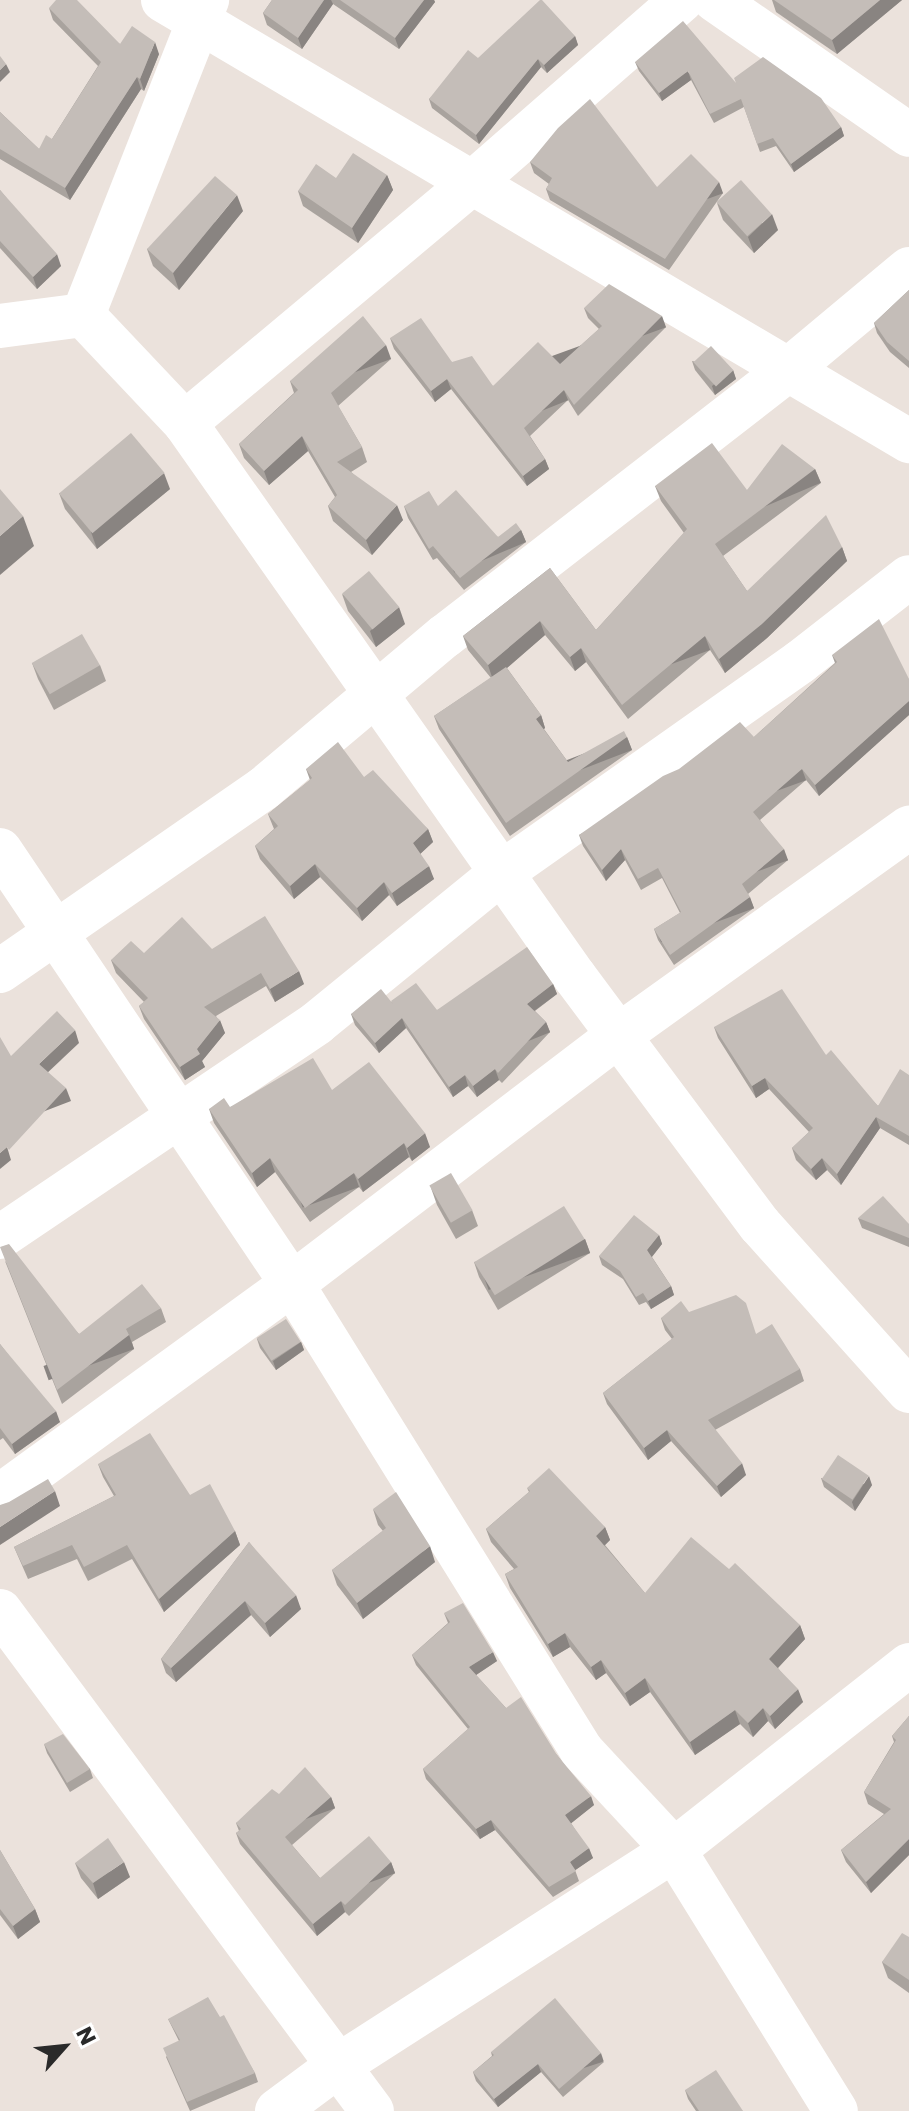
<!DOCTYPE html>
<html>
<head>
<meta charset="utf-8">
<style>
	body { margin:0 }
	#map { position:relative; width:909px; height:2111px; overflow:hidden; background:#ebe2dc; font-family:Poppins,sans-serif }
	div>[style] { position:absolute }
	.minor>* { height:44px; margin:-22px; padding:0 22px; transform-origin:22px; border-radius:22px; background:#fff }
	.wall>* { inset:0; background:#a9a39e }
	.shaded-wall>* { inset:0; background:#898481; transform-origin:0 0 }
	.building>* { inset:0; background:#c4bdb8; transform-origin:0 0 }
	span { translate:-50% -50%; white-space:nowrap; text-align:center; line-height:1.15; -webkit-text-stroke:6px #fff; paint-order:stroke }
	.north { position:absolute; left:24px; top:2007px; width:80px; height:80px; -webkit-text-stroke:6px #fff; paint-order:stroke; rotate:63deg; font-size:22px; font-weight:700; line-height:32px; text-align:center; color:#2a2a2a }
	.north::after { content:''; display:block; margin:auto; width:28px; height:36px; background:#2a2a2a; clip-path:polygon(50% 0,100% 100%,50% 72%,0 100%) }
</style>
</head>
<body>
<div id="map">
	<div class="minor">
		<div style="left:163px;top:0;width:867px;rotate:30.59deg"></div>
		<div style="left:715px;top:0;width:236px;rotate:34.8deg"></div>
		<div style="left:83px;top:315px;width:149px;rotate:46.6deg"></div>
		<div style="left:185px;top:423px;width:678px;rotate:54.86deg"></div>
		<div style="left:575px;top:977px;width:309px;rotate:53.3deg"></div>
		<div style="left:760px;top:1225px;width:223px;rotate:48.1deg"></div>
		<div style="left:83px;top:315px;width:339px;rotate:-68.5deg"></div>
		<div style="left:0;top:326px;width:84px;rotate:-7.5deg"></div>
		<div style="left:185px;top:423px;width:373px;rotate:-39.9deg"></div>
		<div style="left:471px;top:184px;width:280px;rotate:-41.1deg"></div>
		<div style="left:0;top:850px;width:523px;rotate:56.07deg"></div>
		<div style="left:292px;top:1284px;width:550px;rotate:58.16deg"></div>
		<div style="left:582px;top:1751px;width:135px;rotate:47.1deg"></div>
		<div style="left:674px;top:1850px;width:307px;rotate:58.2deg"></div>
		<div style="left:0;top:971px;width:320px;rotate:-34.7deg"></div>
		<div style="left:263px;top:789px;width:238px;rotate:-40.1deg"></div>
		<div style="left:445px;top:636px;width:433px;rotate:-37.8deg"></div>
		<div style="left:787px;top:371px;width:159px;rotate:-39.9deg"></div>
		<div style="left:0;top:1237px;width:382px;rotate:-34deg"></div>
		<div style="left:317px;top:1023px;width:237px;rotate:-39.2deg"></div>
		<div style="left:501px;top:873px;width:366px;rotate:-35.2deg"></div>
		<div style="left:800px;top:662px;width:138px;rotate:-37.9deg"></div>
		<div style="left:0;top:1496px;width:361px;rotate:-36deg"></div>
		<div style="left:292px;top:1284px;width:410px;rotate:-37.3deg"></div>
		<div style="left:618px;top:1036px;width:358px;rotate:-35.6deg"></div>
		<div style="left:0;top:1611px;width:623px;rotate:53.35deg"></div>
		<div style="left:277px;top:2111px;width:74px;rotate:-36.7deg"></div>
		<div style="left:336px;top:2067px;width:402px;rotate:-32.7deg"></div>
		<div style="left:674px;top:1850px;width:299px;rotate:-38.2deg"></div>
	</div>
	<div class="wall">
		<div style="clip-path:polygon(272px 0,434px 0,435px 2px,399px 49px,333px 4px,302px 49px,267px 25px,263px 13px)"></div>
		<div style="clip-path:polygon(772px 0,902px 0,837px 54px,776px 12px)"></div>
		<div style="clip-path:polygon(49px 8px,120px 44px,159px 54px,144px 91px,141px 89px,70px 200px,0 159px,0 112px,39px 149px,52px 139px,98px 66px,53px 20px)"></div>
		<div style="clip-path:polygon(575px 36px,578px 45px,547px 73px,541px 67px,479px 144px,432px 108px,429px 99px,478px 58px)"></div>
		<div style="clip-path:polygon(635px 62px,736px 83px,841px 127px,844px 136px,794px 172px,776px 146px,760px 152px,744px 107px,714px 123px,691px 80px,662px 101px,639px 71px)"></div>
		<div style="clip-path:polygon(530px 162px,657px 187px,723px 193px,669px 270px,550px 200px,546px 189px,549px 184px,534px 173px)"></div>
		<div style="clip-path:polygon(387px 175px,393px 190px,358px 243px,303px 206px,298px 191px,336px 178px)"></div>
		<div style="clip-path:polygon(0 190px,61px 266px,37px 289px,0 248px)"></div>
		<div style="clip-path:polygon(717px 203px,778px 230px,754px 253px,723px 220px)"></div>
		<div style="clip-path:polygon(243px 211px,179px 290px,153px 266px,147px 249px)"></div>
		<div style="clip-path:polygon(909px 290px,909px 368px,890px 352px,877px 333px,874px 323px)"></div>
		<div style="clip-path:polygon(584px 308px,666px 327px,578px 416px,568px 400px,530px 436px,545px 459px,549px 469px,527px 486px,451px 389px,435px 402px,394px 349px,390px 338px,452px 362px,493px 386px,560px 364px,599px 329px,588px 318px)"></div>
		<div style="clip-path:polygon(391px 359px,338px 406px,362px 447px,367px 462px,351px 472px,403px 520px,372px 555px,333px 521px,328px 506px,335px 497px,308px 451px,269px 485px,244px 458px,239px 444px,294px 393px,290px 381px)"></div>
		<div style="clip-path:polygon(692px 361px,733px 370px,736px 379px,715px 395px,695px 370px)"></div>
		<div style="clip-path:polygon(815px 469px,821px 483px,723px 556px,747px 591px,842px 547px,847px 561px,767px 638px,725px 673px,710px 650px,628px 719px,586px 662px,575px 671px,545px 635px,507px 668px,541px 715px,545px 728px,544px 729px,568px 762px,627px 737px,632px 750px,510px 836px,439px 729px,434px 716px,491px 678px,468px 650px,463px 636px,550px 568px,596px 630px,684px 533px,661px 501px,655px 486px,747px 490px)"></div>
		<div style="clip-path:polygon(170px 489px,97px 549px,65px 509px,59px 493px)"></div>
		<div style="clip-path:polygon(404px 506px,438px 506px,498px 537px,521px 530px,526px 542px,464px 590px,437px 558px,433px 560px,408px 518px)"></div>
		<div style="clip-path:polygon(342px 594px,405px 624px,376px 647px,348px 611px)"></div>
		<div style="clip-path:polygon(832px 655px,909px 679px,909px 715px,819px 796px,806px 780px,760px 820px,788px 860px,748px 894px,754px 908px,674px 965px,658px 940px,654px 929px,680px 913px,662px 878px,641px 890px,625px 860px,606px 881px,583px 846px,579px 835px,754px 737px,835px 663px)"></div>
		<div style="clip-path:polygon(32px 663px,100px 665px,106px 681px,54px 710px,38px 679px)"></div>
		<div style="clip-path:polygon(306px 769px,364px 777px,428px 829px,433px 842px,420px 854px,434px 879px,397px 906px,389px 895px,362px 921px,320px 877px,294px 899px,260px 859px,255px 846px,274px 829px,268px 814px,310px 780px)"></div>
		<div style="clip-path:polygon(212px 949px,304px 984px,275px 1002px,266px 986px,216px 1016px,225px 1033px,202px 1061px,205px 1067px,185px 1080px,144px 1019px,139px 1006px,144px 1002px,116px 973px,111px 960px,144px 953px)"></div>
		<div style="clip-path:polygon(553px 984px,557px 994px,535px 1011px,546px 1022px,550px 1032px,502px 1083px,499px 1080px,477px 1097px,468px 1086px,453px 1097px,406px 1028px,379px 1053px,355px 1025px,351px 1014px,391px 1002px,437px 1010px)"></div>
		<div style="clip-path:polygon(714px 1027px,826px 1055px,878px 1106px,909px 1075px,909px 1145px,880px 1128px,841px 1185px,827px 1170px,816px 1180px,796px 1160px,792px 1148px,809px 1132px,769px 1089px,756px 1098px,718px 1038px)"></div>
		<div style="clip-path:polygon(332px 1090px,430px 1147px,412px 1161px,409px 1157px,363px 1192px,359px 1187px,310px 1222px,275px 1172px,257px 1187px,214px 1123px,209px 1109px,230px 1107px)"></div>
		<div style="clip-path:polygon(431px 1188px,472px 1210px,478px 1226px,456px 1239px,437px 1205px)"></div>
		<div style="clip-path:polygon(858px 1218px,909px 1224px,909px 1247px,862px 1228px)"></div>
		<div style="clip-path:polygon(659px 1235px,662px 1244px,652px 1257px,671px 1286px,674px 1295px,651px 1309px,646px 1302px,639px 1305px,623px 1279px,602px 1265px,599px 1256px)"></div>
		<div style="clip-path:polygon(585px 1239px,590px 1253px,498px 1310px,479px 1277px,474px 1262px)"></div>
		<div style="clip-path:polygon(5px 1261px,79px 1334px,161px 1308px,166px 1322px,132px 1342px,134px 1349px,62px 1404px)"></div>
		<div style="clip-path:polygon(689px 1312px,756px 1334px,800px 1369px,804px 1381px,715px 1430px,746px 1475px,721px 1497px,671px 1441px,648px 1460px,607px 1404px,603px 1393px,672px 1339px,665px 1330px,661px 1318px)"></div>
		<div style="clip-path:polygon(257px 1339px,301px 1342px,304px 1350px,276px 1370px,260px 1348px)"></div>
		<div style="clip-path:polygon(0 1344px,60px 1422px,15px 1454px,3px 1438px,0 1440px)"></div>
		<div style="clip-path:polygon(98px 1464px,190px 1495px,235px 1531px,240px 1545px,164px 1612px,132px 1559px,88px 1581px,77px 1559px,28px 1579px,14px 1547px,114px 1496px,103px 1477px)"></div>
		<div style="clip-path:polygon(821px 1478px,872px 1485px,855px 1511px,824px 1487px)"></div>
		<div style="clip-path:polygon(527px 1488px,605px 1527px,610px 1540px,605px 1545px,645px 1593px,800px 1625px,805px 1639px,778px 1668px,803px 1702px,775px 1729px,768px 1721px,753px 1737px,740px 1724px,695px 1755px,650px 1692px,630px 1706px,606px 1673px,596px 1680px,570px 1647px,553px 1657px,510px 1588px,505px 1574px,514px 1569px,491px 1542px,486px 1529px,529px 1492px)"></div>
		<div style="clip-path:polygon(373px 1509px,435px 1562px,363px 1619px,337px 1585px,332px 1570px,383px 1531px,378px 1525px)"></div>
		<div style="clip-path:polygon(249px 1542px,301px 1609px,270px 1637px,251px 1615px,176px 1682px,166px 1673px,161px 1659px)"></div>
		<div style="clip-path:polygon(444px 1613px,497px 1661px,476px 1675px,506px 1708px,557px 1755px,594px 1805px,571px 1823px,593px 1858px,575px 1870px,579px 1881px,553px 1897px,495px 1830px,480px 1839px,426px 1779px,423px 1769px,468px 1729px,416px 1665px,412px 1655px,448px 1623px)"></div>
		<div style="clip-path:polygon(909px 1716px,909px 1855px,871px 1893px,846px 1862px,841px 1850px,884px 1814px,868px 1804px,864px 1792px,894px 1742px,892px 1736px)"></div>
		<div style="clip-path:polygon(44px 1744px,90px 1769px,93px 1778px,70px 1792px,47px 1753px)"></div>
		<div style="clip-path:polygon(279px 1794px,331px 1797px,335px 1808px,292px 1845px,320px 1878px,391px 1862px,395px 1873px,349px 1916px,345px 1912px,317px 1936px,240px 1844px,236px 1833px,239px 1831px,236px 1823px)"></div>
		<div style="clip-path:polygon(0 1850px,35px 1909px,40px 1922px,18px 1939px,0 1915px)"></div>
		<div style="clip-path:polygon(75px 1863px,130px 1877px,98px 1899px,81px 1878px)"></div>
		<div style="clip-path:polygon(909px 1937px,909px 1993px,888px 1978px,882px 1962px)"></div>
		<div style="clip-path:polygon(220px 2017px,255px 2073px,258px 2082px,190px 2111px,166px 2057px,179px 2041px,168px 2019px)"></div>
		<div style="clip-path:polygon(491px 2052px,604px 2062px,563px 2097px,541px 2072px,498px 2107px,476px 2081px,473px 2072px,492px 2056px)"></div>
		<div style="clip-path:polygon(685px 2090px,743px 2111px,696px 2111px,688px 2099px)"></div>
	</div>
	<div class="shaded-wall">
		<div style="clip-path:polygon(324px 0,331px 0,333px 4px,302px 49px,298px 38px)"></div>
		<div style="clip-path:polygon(424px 0,434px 0,435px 2px,399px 49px,395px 38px)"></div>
		<div style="clip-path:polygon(880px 0,902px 0,837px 54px,832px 40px)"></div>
		<div style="clip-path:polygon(575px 36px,578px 45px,547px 73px,544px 65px)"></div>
		<div style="clip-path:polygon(155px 42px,159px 54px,144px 91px,140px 79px)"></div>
		<div style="clip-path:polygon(538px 59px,541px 67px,479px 144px,476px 135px)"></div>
		<div style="clip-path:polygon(6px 64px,10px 72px,0 82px,0 70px)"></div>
		<div style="clip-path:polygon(688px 71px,691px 80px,662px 101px,659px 93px)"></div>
		<div style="clip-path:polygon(137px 77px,141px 89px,70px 200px,65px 188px)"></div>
		<div style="clip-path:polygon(841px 127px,844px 136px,794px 172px,791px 164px)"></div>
		<div style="clip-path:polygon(387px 175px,393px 190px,358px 243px,352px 228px)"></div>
		<div style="left:719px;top:182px;width:12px;height:94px;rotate:70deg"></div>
		<div style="clip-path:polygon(237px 195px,243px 211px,179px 290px,173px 273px)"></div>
		<div style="clip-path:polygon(772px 214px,778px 230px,754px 253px,748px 237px)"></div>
		<div style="clip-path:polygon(57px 254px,61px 266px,37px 289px,33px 277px)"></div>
		<div style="left:662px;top:316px;width:12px;height:125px;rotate:70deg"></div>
		<div style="left:386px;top:345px;width:15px;height:73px;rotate:70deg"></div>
		<div style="clip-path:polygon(733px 370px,736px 379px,715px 395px,712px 386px)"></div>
		<div style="clip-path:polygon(447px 379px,451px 389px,435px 402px,431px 391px)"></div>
		<div style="left:564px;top:390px;width:11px;height:55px;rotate:68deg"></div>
		<div style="clip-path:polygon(302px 436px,308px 451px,269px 485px,264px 471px)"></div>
		<div style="clip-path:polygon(545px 459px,549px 469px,527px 486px,523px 476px)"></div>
		<div style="left:815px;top:469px;width:15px;height:125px;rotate:67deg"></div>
		<div style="clip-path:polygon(164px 473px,170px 489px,97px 549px,91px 532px)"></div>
		<div style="clip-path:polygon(397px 505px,403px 520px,372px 555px,366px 540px)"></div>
		<div style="clip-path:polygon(23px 516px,34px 546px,0 575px,0 536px)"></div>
		<div style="left:521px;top:530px;width:13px;height:78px;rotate:67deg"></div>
		<div style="clip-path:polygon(842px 547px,847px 561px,767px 638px,725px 673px,719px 659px)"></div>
		<div style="clip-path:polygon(399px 607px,405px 624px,376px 647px,370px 631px)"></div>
		<div style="clip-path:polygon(540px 621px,545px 635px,493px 680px,488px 665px)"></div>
		<div style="left:705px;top:636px;width:15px;height:108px;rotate:70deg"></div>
		<div style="clip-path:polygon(581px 648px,586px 662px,575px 671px,570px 657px)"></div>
		<div style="clip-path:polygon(909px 701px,909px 715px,819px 796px,815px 785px)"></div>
		<div style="clip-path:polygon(541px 715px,545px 728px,541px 731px,536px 719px)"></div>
		<div style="left:627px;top:737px;width:14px;height:148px;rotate:69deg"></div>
		<div style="left:802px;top:769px;width:12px;height:65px;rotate:70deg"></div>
		<div style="clip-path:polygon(428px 829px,433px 842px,418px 856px,413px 843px)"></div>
		<div style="clip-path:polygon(621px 849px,625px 860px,606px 881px,602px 870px)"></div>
		<div style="left:784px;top:849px;width:12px;height:55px;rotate:70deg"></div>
		<div style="clip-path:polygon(315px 864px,320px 877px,294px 899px,290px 886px)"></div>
		<div style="clip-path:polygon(429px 866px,434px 879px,397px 906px,392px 893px)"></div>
		<div style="clip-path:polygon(384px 882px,389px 895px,362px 921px,357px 908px)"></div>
		<div style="left:750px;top:897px;width:12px;height:99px;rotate:70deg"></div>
		<div style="clip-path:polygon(299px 971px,304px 984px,275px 1002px,270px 989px)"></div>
		<div style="clip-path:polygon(553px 984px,557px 994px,530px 1014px,527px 1004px)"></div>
		<div style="clip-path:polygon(402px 1018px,406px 1028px,379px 1053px,375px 1043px)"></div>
		<div style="clip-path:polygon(220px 1020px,225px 1033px,202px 1061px,205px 1067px,185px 1080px,180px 1067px,197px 1049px)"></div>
		<div style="left:546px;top:1022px;width:11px;height:70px;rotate:68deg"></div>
		<div style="clip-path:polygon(75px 1030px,79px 1043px,44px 1076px,39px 1064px)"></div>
		<div style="clip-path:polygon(495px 1069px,499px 1080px,477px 1097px,473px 1086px)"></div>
		<div style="clip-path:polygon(465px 1075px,468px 1086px,453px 1097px,449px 1087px)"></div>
		<div style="clip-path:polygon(765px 1078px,769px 1089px,756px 1098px,752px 1086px)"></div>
		<div style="left:66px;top:1088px;width:14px;height:84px;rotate:69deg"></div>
		<div style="clip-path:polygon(876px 1117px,880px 1128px,841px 1185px,837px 1174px)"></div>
		<div style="clip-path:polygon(425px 1133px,430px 1147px,412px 1161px,407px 1148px)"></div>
		<div style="clip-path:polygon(404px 1143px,409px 1157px,363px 1192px,358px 1179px)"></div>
		<div style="clip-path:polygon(7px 1147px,11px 1160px,0 1169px,0 1153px)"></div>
		<div style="clip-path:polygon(270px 1158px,275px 1172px,257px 1187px,252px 1173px)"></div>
		<div style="clip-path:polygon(822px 1158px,827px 1170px,816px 1180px,811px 1169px)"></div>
		<div style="left:354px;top:1173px;width:15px;height:60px;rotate:70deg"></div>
		<div style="clip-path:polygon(659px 1235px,662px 1244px,650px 1259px,647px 1250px)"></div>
		<div style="left:585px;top:1239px;width:15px;height:108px;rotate:70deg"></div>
		<div style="clip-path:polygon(671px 1286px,674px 1295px,651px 1309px,648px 1301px)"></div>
		<div style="left:129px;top:1335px;width:15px;height:91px;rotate:70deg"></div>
		<div style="clip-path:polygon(301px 1342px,304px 1350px,276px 1370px,273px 1361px)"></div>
		<div style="clip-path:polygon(56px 1411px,60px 1422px,15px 1454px,12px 1444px)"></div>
		<div style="clip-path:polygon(667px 1430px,671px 1441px,648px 1460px,644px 1448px)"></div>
		<div style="clip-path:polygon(742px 1463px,746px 1475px,721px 1497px,717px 1486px)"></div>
		<div style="clip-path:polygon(869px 1476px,872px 1485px,855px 1511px,852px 1502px)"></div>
		<div style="clip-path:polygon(55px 1491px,60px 1506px,0 1545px,0 1527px)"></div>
		<div style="clip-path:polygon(605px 1527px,610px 1540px,601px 1549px,596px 1536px)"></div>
		<div style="clip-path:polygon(235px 1531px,240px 1545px,164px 1612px,159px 1599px)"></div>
		<div style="clip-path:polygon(430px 1546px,435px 1562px,363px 1619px,357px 1603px)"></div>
		<div style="clip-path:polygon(296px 1595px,301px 1609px,270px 1637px,265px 1623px)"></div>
		<div style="clip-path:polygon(245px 1601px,251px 1615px,176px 1682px,171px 1668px)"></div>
		<div style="clip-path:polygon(800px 1625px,805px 1639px,774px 1672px,769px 1659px)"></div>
		<div style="clip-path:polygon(565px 1633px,570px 1647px,553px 1657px,548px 1644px)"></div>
		<div style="clip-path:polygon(493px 1652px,497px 1661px,473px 1677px,469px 1667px)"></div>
		<div style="clip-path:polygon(601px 1660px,606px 1673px,596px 1680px,591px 1667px)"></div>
		<div style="clip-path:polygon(645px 1678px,650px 1692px,630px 1706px,625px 1693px)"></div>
		<div style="clip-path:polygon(798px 1689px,803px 1702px,775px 1729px,770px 1716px)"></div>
		<div style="clip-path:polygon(763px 1708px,768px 1721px,753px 1737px,748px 1723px)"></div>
		<div style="clip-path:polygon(735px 1710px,740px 1724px,695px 1755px,690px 1742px)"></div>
		<div style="clip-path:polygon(591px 1796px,594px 1805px,569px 1825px,565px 1815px)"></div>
		<div style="left:331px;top:1797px;width:12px;height:61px;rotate:70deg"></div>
		<div style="clip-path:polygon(491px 1820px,495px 1830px,480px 1839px,476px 1829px)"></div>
		<div style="clip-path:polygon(909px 1839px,909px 1855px,871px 1893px,866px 1882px)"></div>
		<div style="clip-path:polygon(589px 1848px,593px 1858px,574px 1871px,570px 1862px)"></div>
		<div style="clip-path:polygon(124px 1862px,130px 1877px,98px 1899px,93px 1883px)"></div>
		<div style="left:391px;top:1862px;width:12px;height:63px;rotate:70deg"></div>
		<div style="clip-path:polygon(341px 1901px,345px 1912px,317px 1936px,313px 1924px)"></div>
		<div style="clip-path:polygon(35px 1909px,40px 1922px,18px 1939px,13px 1926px)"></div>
		<div style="left:601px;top:2053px;width:9px;height:55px;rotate:72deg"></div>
		<div style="clip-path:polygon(538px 2064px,541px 2072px,498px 2107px,494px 2099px)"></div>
	</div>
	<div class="building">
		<div style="clip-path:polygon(56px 0,77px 0,120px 44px,132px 26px,155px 42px,140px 79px,137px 77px,65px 188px,0 149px,0 112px,39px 149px,46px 135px,52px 139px,101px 62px,49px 8px)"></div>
		<div style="clip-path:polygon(272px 0,324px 0,298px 38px,263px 13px)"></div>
		<div style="clip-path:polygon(340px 0,424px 0,395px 38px)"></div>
		<div style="clip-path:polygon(540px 0,542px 0,575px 36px,544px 65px,538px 59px,476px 135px,429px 99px,468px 50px,478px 58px)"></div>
		<div style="clip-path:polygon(774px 0,880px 0,832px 40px)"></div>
		<div style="clip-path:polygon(683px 21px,736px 83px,734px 78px,763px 57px,821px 98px,841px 127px,791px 164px,773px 138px,757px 144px,741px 99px,710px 114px,688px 71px,659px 93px,635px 62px)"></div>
		<div style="clip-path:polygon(0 56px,6px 64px,0 70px)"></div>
		<div style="clip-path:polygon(590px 99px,657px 187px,691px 154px,719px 182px,665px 259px,546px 189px,552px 178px,530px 162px,558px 128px)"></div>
		<div style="clip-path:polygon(353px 153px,387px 175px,352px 228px,298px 191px,316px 164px,336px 178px)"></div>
		<div style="clip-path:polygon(215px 176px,237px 195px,173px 273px,147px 249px)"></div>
		<div style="left:741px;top:180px;width:46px;height:33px;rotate:48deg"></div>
		<div style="clip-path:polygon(0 190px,57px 254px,33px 277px,0 241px)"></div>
		<div style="clip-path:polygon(609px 284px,662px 316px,574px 405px,564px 390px,524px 428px,545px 459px,523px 476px,447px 379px,431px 391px,390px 338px,421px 318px,452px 362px,472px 356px,493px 386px,538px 342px,560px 364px,602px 326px,584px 308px)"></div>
		<div style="clip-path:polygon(909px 290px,909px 361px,887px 342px,874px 323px)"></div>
		<div style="clip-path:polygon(363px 316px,386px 345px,331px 393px,362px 447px,337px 462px,397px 505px,366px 540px,328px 506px,337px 495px,302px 436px,264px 471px,239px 444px,298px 390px,290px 381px)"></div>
		<div style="left:711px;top:346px;width:33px;height:24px;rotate:47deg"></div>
		<div style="left:131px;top:433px;width:52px;height:94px;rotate:50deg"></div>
		<div style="clip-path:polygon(712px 443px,747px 490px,782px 444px,815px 469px,715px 544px,747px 591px,826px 515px,842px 547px,762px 624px,719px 659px,705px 636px,622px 705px,581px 648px,570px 657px,540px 621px,488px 665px,463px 636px,550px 568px,596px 630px,687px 529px,655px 486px)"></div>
		<div style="clip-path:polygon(0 489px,23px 516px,0 536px)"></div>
		<div style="clip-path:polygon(456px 490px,498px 537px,516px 523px,521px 530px,460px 578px,433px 546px,429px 549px,404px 506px,429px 491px,438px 506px)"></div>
		<div style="left:369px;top:571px;width:47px;height:35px;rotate:50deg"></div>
		<div style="clip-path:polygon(879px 619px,909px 679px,909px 701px,815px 785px,802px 769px,753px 812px,784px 849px,742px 884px,750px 897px,670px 955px,654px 929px,681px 912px,658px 868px,638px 879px,621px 849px,602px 870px,579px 835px,663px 776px,679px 769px,740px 722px,754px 737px,837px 662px,832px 655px)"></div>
		<div style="left:82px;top:634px;width:36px;height:58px;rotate:60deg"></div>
		<div style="clip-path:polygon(506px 667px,541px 715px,536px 719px,568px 762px,624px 731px,627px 737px,506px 823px,434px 716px)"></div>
		<div style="clip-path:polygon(338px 742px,364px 777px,373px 770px,428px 829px,413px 843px,429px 866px,392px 893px,384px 882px,357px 908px,315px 864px,290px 886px,255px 846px,278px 826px,268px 814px,312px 778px,306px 769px)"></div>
		<div style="clip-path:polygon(265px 916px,299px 971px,270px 989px,261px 973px,204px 1007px,220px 1020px,197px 1049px,200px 1054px,180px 1067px,139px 1006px,148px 998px,111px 960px,131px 941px,144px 953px,182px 917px,212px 949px)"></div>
		<div style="clip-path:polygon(527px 947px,553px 984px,527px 1004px,546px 1022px,498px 1073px,495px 1069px,473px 1086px,465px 1075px,449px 1087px,402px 1018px,375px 1043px,351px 1014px,381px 989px,393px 1004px,391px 1001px,416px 983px,437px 1010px)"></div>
		<div style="clip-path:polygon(782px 989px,826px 1055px,831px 1050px,878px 1106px,900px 1069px,909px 1075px,909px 1136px,876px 1117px,837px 1174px,822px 1158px,811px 1169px,792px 1148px,813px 1128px,765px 1078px,752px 1086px,714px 1027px)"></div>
		<div style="clip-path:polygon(57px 1011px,75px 1030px,39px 1064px,66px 1088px,9px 1150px,7px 1147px,0 1153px,0 1037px,11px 1056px)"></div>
		<div style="clip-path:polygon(313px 1058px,332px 1090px,369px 1062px,425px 1133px,407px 1148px,404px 1143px,358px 1179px,354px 1173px,305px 1208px,270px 1158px,252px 1173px,209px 1109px,224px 1098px,230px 1107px)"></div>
		<div style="left:451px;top:1173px;width:43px;height:25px;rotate:60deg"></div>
		<div style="clip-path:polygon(883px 1196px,909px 1224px,909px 1238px,858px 1218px)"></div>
		<div style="left:564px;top:1206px;width:39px;height:106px;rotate:58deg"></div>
		<div style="clip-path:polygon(634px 1215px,659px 1235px,647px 1250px,671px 1286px,648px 1301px,643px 1293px,636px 1297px,620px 1271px,599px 1256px)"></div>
		<div style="clip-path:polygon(9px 1244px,79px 1334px,142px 1284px,161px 1308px,126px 1329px,129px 1335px,57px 1390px,0 1247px)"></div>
		<div style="clip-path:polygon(736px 1295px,746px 1303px,756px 1334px,772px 1324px,800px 1369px,708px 1420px,742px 1463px,717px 1486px,667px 1430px,644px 1448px,603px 1393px,674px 1337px,661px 1318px,681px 1301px,689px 1312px)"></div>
		<div style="left:286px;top:1319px;width:27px;height:35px;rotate:57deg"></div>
		<div style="clip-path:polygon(0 1344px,56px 1411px,12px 1444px,0 1428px)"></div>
		<div style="clip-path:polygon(150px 1433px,190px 1495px,210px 1484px,235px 1531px,159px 1599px,127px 1545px,84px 1567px,72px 1545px,23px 1566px,14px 1547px,116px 1495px,98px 1464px)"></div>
		<div style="left:838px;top:1455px;width:37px;height:29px;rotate:34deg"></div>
		<div style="clip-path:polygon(549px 1468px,605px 1527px,596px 1536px,645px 1593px,691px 1537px,729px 1569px,735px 1563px,800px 1625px,769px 1659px,798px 1689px,770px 1716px,763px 1708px,748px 1723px,735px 1710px,690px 1742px,645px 1678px,625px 1693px,601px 1660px,591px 1667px,565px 1633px,548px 1644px,505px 1574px,518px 1567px,486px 1529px,530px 1491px,527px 1488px)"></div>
		<div style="clip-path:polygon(48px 1479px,55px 1491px,0 1527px,0 1505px,9px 1502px)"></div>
		<div style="clip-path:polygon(396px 1492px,430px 1546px,357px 1603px,332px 1570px,386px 1528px,373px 1509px)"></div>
		<div style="clip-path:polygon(249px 1542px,296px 1595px,265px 1623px,245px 1601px,171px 1668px,161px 1659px)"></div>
		<div style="clip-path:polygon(463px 1603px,493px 1652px,469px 1667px,506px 1708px,521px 1697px,557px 1755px,591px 1796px,565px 1815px,589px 1848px,570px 1862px,576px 1871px,549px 1887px,491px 1820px,476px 1829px,423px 1769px,470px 1727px,412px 1655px,450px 1622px,444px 1613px)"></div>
		<div style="clip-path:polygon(909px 1716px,909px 1839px,866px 1882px,841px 1850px,891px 1809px,864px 1792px,896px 1740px,892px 1736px)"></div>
		<div style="clip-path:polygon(63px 1734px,90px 1769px,67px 1783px,44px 1744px)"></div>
		<div style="clip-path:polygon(305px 1767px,331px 1797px,285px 1837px,320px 1878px,369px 1836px,391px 1862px,345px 1905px,341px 1901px,313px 1924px,236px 1833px,241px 1829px,236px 1823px,272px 1789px,279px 1794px)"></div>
		<div style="clip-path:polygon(108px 1838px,124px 1862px,93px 1883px,75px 1863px)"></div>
		<div style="clip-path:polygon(0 1850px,35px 1909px,13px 1926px,0 1909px)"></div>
		<div style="clip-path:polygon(902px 1933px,909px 1937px,909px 1980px,882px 1962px)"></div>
		<div style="clip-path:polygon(208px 1997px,220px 2017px,224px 2015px,255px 2073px,187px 2102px,163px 2048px,180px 2040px,168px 2019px)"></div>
		<div style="clip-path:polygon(555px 1998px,601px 2053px,559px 2089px,538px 2064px,494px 2099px,473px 2072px,494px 2055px,491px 2052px)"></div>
		<div style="clip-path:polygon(716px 2070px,743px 2111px,699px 2111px,685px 2090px)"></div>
	</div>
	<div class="north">N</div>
</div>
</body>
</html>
